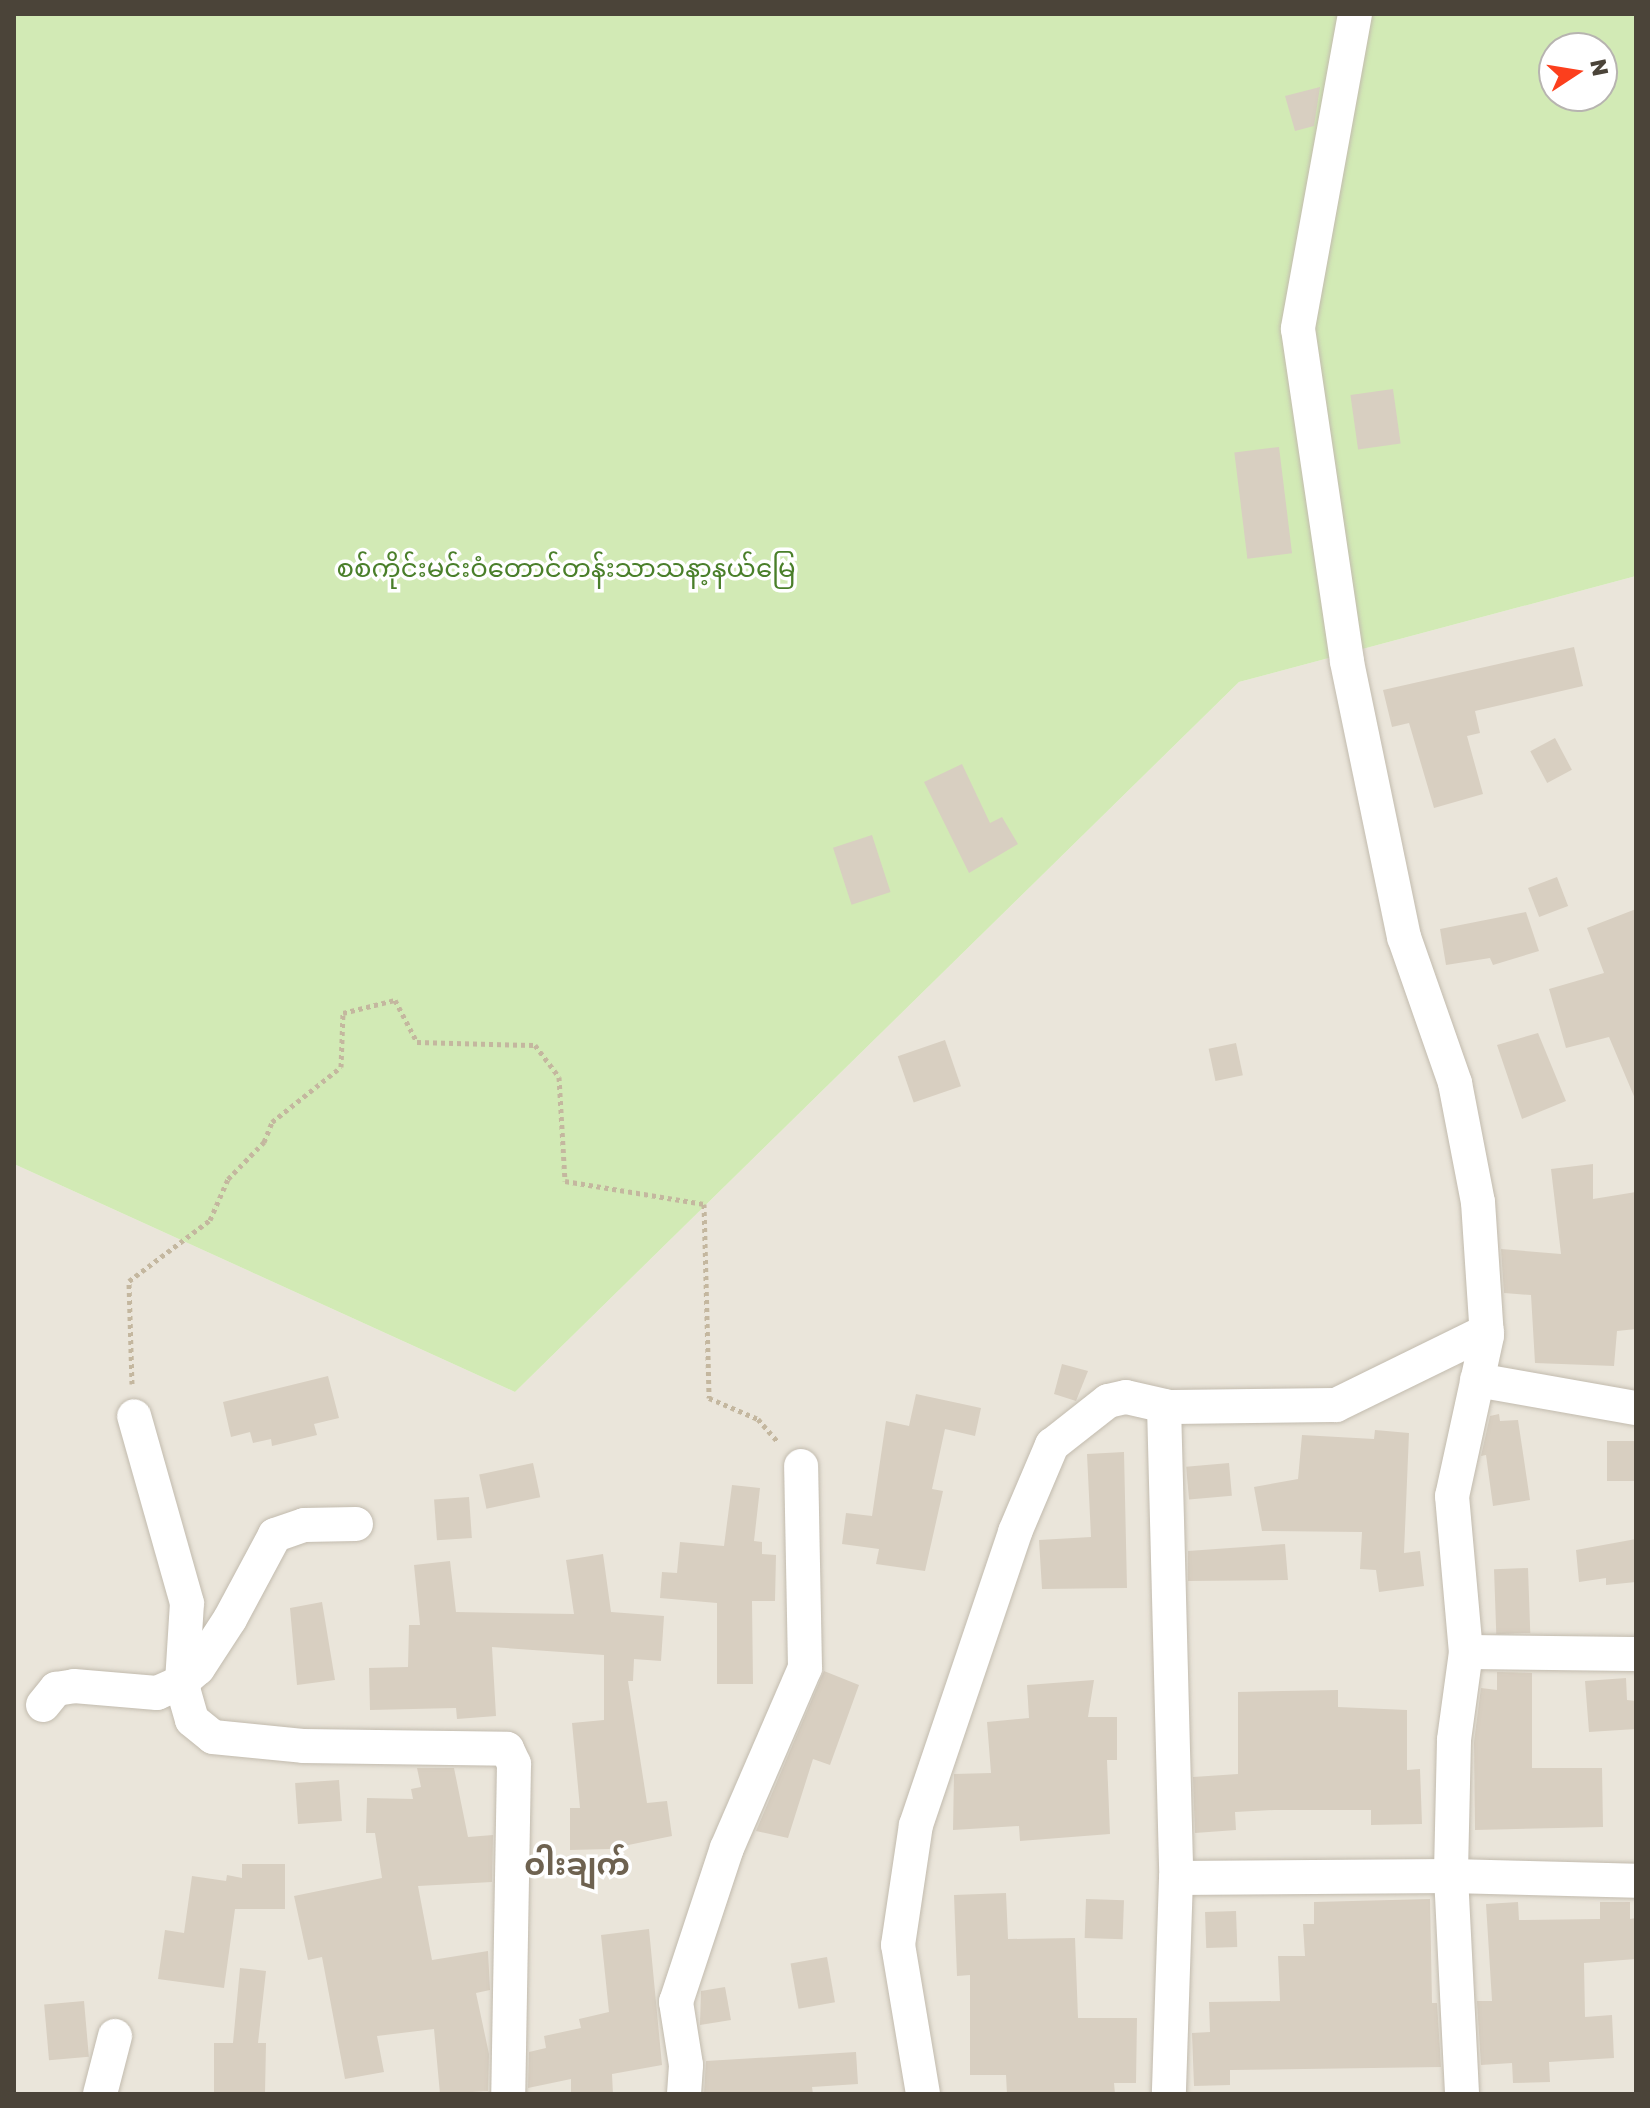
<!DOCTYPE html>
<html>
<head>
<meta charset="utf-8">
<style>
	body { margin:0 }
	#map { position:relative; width:1650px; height:2108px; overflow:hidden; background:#f6f3ec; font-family:"Golos Text","Noto Sans Myanmar",sans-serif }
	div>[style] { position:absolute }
	.residential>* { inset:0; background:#eae5da }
	.green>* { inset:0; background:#d2eab5 }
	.building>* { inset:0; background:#d8cfc1; transform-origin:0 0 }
	.path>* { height:5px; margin-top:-2.5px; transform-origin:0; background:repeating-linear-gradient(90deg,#c4b79f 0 4px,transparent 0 8px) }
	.roads { filter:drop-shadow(0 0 2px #c2bbae) drop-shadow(0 0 2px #c2bbae) }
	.minor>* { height:34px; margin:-17px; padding:0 17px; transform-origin:17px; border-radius:17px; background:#fff }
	span { translate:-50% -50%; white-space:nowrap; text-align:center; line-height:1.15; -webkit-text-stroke:7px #fff; paint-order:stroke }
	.park-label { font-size:26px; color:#4a7f2a }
	.quarter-label { font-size:30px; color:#6e6250; font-weight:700 }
	.frame { position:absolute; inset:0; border:16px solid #4b4439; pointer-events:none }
	.north { position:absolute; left:1538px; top:32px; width:80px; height:80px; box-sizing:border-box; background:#fff; border:2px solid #b7b4b0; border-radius:50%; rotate:78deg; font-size:22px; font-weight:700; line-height:32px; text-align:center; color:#4b4439 }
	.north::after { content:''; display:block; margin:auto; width:28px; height:36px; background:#fc3f1d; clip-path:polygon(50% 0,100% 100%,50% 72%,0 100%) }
</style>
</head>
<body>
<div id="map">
	<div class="residential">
		<div style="clip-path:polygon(1636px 576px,1636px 2094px,14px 2094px,14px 1164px,515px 1392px,1239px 682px)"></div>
	</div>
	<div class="green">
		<div style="clip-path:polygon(evenodd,14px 14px,1636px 14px,1636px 576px,1239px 682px,515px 1392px,14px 1164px,14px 14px,1554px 48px,1602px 48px,1602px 96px,1554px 96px,1554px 48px)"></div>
	</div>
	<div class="building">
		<div style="clip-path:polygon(1320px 87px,1314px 126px,1295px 131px,1285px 96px)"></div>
		<div style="left:1393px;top:389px;width:55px;height:43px;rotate:82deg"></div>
		<div style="left:1279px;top:447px;width:107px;height:45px;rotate:83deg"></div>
		<div style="clip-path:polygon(1574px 647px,1583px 686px,1475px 711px,1480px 733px,1467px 736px,1483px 794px,1434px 808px,1409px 723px,1392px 727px,1383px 690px)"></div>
		<div style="left:1555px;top:738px;width:36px;height:28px;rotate:62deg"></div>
		<div style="clip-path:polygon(962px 764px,990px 823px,1002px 817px,1018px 844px,969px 873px,924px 782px)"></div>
		<div style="left:872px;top:835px;width:60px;height:41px;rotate:72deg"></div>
		<div style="left:1557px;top:877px;width:31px;height:31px;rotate:69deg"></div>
		<div style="clip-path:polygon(1636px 909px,1636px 1101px,1609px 1037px,1566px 1048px,1549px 989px,1604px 973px,1587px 928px)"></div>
		<div style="clip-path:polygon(1526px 912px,1539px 951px,1493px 965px,1490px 958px,1446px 965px,1440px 929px)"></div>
		<div style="clip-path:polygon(1538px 1033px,1566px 1101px,1522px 1119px,1497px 1045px)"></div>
		<div style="left:945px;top:1040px;width:49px;height:50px;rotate:71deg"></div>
		<div style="left:1236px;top:1043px;width:33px;height:28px;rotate:78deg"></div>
		<div style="clip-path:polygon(1593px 1164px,1593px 1199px,1636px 1192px,1636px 1329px,1617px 1331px,1614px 1366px,1535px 1363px,1531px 1295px,1504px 1293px,1501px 1249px,1561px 1254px,1551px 1169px)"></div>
		<div style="clip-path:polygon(1062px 1364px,1088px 1371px,1076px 1401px,1054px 1394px)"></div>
		<div style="clip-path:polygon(328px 1376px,339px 1418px,314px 1424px,317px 1435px,272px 1446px,271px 1439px,253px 1443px,250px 1432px,231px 1437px,223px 1402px)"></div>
		<div style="clip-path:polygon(916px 1394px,981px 1408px,975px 1436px,945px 1429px,932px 1489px,943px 1491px,925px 1571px,876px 1564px,879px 1549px,842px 1544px,846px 1513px,872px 1516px,886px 1421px,909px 1426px)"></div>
		<div style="clip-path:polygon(1499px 1414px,1500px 1421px,1518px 1420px,1530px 1500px,1493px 1506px,1486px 1455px,1481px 1456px,1490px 1416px)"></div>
		<div style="clip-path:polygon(1375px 1430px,1409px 1433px,1404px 1553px,1420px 1551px,1424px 1586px,1379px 1592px,1376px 1570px,1360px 1569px,1362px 1532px,1262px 1531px,1254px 1487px,1298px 1479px,1302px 1435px,1374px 1439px)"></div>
		<div style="left:1636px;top:1441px;width:40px;height:29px;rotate:90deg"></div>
		<div style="clip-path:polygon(1124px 1452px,1127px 1588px,1042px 1589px,1039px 1540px,1091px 1537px,1087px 1454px)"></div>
		<div style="left:533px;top:1463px;width:35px;height:55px;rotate:78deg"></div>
		<div style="left:1229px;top:1463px;width:33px;height:43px;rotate:85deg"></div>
		<div style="clip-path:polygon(732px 1485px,760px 1488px,754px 1541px,762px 1542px,762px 1554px,776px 1555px,775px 1601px,752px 1601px,753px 1684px,717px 1684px,717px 1603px,660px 1598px,662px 1572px,677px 1573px,680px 1542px,724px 1546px)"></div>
		<div style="left:469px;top:1497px;width:41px;height:35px;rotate:86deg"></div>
		<div style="clip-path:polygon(1636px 1539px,1636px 1582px,1606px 1585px,1606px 1578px,1579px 1582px,1576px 1550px)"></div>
		<div style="clip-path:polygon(1285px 1544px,1288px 1580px,1188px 1581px,1188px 1551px)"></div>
		<div style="clip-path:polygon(603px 1554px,611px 1612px,664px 1616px,661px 1661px,634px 1659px,633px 1681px,628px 1681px,647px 1803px,667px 1801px,672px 1836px,609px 1849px,570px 1850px,570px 1808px,580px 1808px,572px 1723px,604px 1720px,604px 1655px,492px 1647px,496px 1716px,457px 1719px,456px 1708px,370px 1710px,369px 1668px,408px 1667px,409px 1625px,420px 1625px,414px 1565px,450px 1561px,456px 1612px,574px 1614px,566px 1560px)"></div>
		<div style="left:1528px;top:1568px;width:65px;height:34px;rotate:88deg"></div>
		<div style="clip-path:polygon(322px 1602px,335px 1680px,297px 1685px,290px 1608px)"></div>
		<div style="clip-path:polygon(824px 1671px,859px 1685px,830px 1765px,813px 1759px,788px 1838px,756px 1831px)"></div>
		<div style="clip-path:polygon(1497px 1672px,1532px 1673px,1532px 1768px,1602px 1768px,1603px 1827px,1475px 1830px,1474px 1742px,1481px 1688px,1497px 1690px)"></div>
		<div style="clip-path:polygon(1626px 1678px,1627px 1700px,1636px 1701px,1636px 1729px,1589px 1732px,1585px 1681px)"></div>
		<div style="clip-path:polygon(1094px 1680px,1088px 1717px,1117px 1717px,1117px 1760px,1107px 1760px,1110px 1834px,1020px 1841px,1019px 1826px,953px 1830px,954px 1774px,991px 1773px,987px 1722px,1029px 1718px,1027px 1685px)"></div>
		<div style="clip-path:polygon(1338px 1690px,1338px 1707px,1407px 1710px,1407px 1770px,1420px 1769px,1422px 1824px,1371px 1825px,1371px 1810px,1274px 1810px,1235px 1812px,1236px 1830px,1195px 1833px,1193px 1777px,1238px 1774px,1238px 1692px)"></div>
		<div style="clip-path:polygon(417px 1768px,454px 1768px,468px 1837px,493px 1835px,492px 1882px,418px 1886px,432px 1960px,488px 1951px,490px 1990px,476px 1993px,489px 2054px,488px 2091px,440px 2094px,434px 2029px,377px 2036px,384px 2072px,345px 2079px,322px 1957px,308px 1960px,294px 1896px,382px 1878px,375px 1833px,366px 1833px,367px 1798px,413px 1799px,411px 1789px,421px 1787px)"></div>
		<div style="left:339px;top:1780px;width:41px;height:44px;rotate:86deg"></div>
		<div style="clip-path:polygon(242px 1864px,285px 1864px,285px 1909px,235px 1909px,224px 1988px,158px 1979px,165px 1930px,184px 1933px,192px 1876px,226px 1881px,227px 1875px,242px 1878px)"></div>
		<div style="clip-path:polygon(1006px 1893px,1008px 1939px,1075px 1938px,1078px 2018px,1137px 2018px,1136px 2083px,1114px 2083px,1115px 2094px,1007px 2094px,1006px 2075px,970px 2075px,970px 1975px,957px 1976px,954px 1895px)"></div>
		<div style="left:1086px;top:1899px;width:38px;height:39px;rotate:2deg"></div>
		<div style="clip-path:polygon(1430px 1899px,1432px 2003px,1437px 2003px,1441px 2067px,1230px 2070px,1230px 2085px,1194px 2086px,1192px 2033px,1210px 2032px,1209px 2002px,1280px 2001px,1278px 1956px,1305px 1956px,1303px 1924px,1314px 1924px,1314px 1902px)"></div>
		<div style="clip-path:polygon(1518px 1902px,1519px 1920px,1600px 1919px,1600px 1902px,1630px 1902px,1630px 1919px,1636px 1918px,1636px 1959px,1584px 1963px,1585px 2017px,1612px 2015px,1614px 2058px,1549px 2062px,1550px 2082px,1513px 2083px,1512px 2063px,1481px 2065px,1477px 2001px,1492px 2001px,1486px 1904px)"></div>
		<div style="left:1236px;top:1911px;width:36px;height:31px;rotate:88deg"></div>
		<div style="clip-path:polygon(649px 1929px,662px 2065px,612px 2074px,613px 2094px,571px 2094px,571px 2079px,528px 2088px,529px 2052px,546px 2048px,544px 2036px,581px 2028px,579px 2019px,609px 2012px,601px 1935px)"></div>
		<div style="left:827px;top:1957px;width:46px;height:37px;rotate:80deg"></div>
		<div style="clip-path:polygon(240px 1968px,266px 1971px,258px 2043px,266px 2043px,265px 2094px,214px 2094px,214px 2043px,233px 2043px)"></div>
		<div style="clip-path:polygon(725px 1987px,731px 2020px,700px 2025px,701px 1991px)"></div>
		<div style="left:84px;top:2001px;width:56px;height:40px;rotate:85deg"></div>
		<div style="clip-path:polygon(856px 2052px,858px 2084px,812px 2087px,813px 2094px,704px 2094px,706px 2061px)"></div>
	</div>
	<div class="path">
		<div style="left:132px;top:1384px;width:103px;rotate:-91.7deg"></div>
		<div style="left:129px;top:1281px;width:101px;rotate:-37deg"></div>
		<div style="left:210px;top:1220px;width:45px;rotate:-66.3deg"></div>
		<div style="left:228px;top:1179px;width:52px;rotate:-45.8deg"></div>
		<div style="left:264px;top:1142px;width:22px;rotate:-68deg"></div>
		<div style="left:272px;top:1122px;width:88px;rotate:-38.6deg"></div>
		<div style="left:341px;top:1067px;width:54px;rotate:-87.9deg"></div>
		<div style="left:343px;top:1013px;width:54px;rotate:-14deg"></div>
		<div style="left:395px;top:1000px;width:47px;rotate:62.4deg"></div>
		<div style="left:417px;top:1042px;width:118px;rotate:1.5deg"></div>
		<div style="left:535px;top:1045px;width:40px;rotate:53deg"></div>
		<div style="left:559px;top:1077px;width:104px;rotate:86.7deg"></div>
		<div style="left:565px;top:1181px;width:141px;rotate:9.4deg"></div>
		<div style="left:704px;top:1204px;width:194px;rotate:88.5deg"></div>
		<div style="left:709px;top:1398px;width:53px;rotate:23.2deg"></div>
		<div style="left:758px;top:1419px;width:30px;rotate:49deg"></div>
	</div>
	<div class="roads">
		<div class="minor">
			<div style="left:1355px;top:14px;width:320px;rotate:100.3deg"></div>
			<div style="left:1298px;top:329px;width:337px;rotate:81.6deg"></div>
			<div style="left:1347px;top:662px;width:281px;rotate:78.3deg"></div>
			<div style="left:1404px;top:937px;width:155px;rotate:70.7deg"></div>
			<div style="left:1455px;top:1083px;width:121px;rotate:79.1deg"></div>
			<div style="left:1478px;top:1202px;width:134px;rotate:86.2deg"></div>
			<div style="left:1487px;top:1336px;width:164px;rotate:102.3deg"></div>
			<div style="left:1452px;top:1496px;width:157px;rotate:84.9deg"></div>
			<div style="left:1466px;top:1652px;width:89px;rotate:97.8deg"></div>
			<div style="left:1454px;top:1740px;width:136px;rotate:91.3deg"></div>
			<div style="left:1451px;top:1876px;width:218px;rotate:87.1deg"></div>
			<div style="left:1477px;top:1380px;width:161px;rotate:10deg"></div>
			<div style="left:1164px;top:1406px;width:472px;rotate:88.5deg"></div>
			<div style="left:1176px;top:1878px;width:216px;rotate:91.9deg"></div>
			<div style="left:356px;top:1524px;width:52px;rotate:178.9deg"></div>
			<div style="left:304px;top:1525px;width:31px;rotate:161deg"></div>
			<div style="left:275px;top:1535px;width:95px;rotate:118.2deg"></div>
			<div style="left:230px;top:1619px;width:59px;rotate:123.1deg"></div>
			<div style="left:198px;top:1668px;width:21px;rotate:139deg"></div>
			<div style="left:182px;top:1682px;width:10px;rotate:79deg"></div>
			<div style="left:184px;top:1692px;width:29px;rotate:74deg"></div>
			<div style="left:192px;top:1720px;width:27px;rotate:39deg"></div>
			<div style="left:213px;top:1737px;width:90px;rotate:5.7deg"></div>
			<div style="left:303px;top:1746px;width:204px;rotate:0.8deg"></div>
			<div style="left:507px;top:1749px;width:17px;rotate:65deg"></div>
			<div style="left:514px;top:1764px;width:330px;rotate:91deg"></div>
			<div style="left:1466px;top:1652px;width:170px;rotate:0.7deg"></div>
			<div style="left:43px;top:1705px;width:21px;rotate:-51deg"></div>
			<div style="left:56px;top:1689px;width:18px;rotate:-9deg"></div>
			<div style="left:74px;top:1686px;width:83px;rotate:4.8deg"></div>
			<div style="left:157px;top:1693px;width:27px;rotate:-24deg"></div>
			<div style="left:182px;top:1682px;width:79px;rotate:-86.4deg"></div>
			<div style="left:187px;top:1603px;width:194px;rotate:-105.8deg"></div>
			<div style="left:1176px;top:1878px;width:275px;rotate:-0.4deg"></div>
			<div style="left:1451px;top:1876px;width:185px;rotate:1.5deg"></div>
			<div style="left:100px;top:2094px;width:60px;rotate:-75.5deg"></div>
			<div style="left:684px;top:2094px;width:29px;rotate:-86deg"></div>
			<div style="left:686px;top:2065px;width:64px;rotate:-99deg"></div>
			<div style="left:676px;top:2002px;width:162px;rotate:-71.7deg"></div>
			<div style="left:727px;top:1848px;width:196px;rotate:-66.6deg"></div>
			<div style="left:805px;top:1668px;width:202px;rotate:-91.1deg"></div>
			<div style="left:923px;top:2094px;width:151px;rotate:-99.5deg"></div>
			<div style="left:898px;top:1945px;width:121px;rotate:-81.5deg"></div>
			<div style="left:916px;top:1825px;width:309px;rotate:-71.3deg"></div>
			<div style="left:1015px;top:1532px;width:95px;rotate:-67deg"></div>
			<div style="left:1052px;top:1445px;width:71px;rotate:-38.2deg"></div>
			<div style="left:1108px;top:1401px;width:18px;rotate:-13deg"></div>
			<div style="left:1126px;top:1397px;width:45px;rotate:12.8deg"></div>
			<div style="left:1170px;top:1407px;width:166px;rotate:-0.7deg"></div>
			<div style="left:1336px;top:1405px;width:168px;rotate:-26.1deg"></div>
		</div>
	</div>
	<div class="park-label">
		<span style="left:566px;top:568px">စစ်ကိုင်းမင်းဝံတောင်တန်းသာသနာ့နယ်မြေ</span>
	</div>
	<div class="quarter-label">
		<span style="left:577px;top:1864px">ဝါးချက်</span>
	</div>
	<div class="frame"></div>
	<div class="north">N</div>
</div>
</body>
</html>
